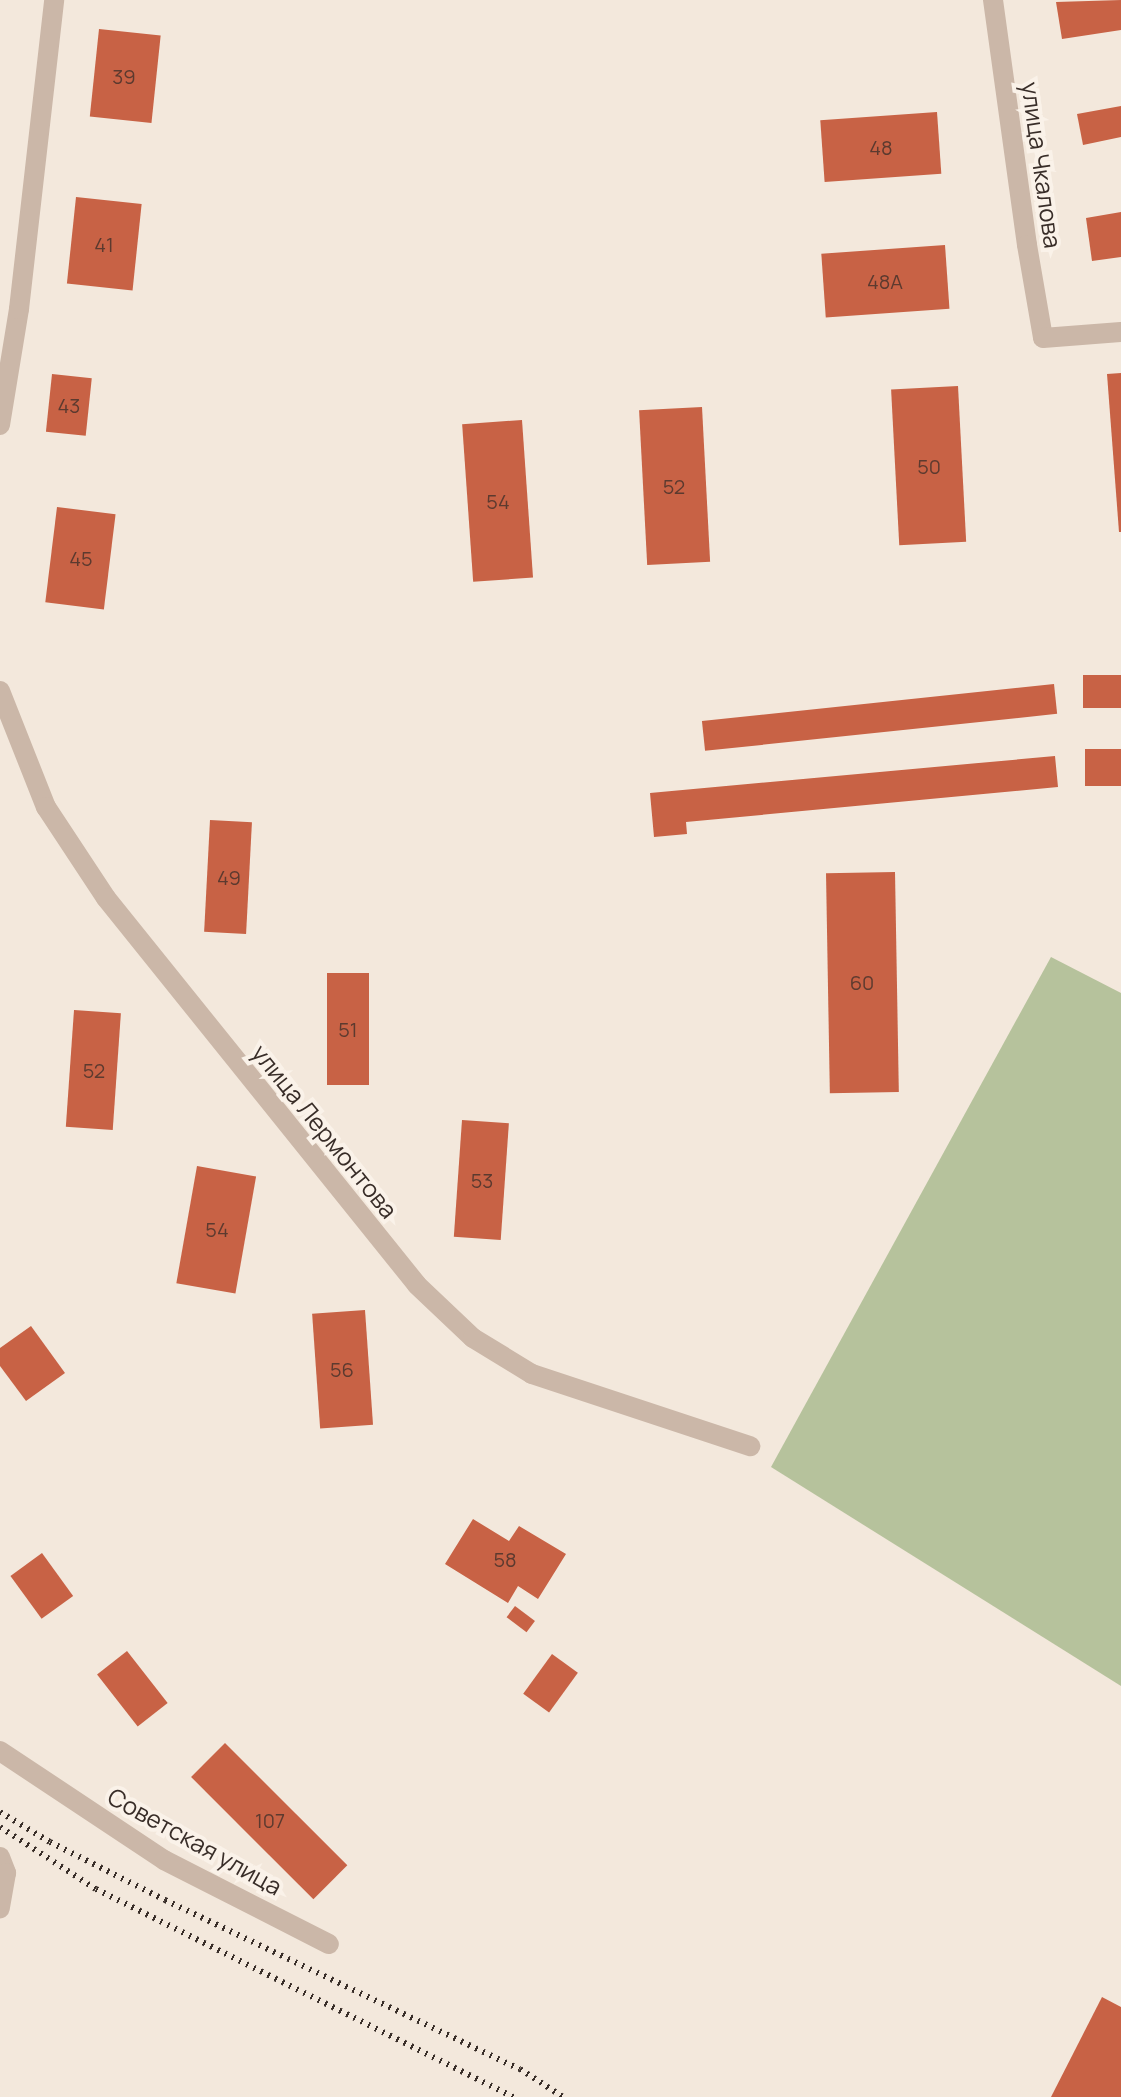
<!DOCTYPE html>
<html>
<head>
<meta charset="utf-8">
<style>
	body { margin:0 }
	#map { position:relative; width:1121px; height:2097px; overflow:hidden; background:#f3e8dc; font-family:Manrope,sans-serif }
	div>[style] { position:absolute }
	.green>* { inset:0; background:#b6c29c }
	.building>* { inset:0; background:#c86245; transform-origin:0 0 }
	.minor>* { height:20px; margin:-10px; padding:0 10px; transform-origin:10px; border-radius:10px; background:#cbb7a8 }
	.rail>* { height:6px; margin-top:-3px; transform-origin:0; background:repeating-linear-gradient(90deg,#382d28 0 2px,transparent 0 8px) }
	span { translate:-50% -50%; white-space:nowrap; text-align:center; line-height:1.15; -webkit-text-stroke:8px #faf2e9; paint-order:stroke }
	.number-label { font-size:20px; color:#5c3a2f }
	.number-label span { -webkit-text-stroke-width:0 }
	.street-label { font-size:24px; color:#382d28 }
</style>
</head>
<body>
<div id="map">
	<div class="green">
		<div style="clip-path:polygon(1051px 957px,1121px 993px,1121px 1686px,771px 1467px)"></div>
	</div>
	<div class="building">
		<div style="clip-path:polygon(1121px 0,1121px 30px,1062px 39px,1056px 2px)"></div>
		<div style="left:99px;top:29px;width:62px;height:88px;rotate:6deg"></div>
		<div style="clip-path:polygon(1121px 106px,1121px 137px,1083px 145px,1077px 114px)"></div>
		<div style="left:937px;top:112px;width:62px;height:117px;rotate:86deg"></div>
		<div style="left:76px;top:197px;width:66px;height:87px;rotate:6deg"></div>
		<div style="clip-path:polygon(1121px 212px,1121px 257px,1092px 261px,1086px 218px)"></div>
		<div style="left:945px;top:245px;width:64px;height:124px;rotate:86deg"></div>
		<div style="clip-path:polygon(1121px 373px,1121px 532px,1119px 532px,1107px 374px)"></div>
		<div style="left:52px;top:374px;width:40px;height:58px;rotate:6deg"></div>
		<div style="left:958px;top:386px;width:156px;height:67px;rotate:87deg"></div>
		<div style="left:702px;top:407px;width:155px;height:63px;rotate:87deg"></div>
		<div style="left:522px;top:420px;width:158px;height:60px;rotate:86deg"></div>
		<div style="left:57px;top:507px;width:59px;height:96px;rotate:7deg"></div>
		<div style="left:1121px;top:675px;width:33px;height:38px;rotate:90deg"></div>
		<div style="left:1054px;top:684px;width:30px;height:354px;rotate:84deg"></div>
		<div style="left:1121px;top:749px;width:37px;height:36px;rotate:90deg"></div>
		<div style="clip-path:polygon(1055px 756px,1058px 787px,686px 822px,687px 834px,654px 837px,650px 793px)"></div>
		<div style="left:210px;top:820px;width:42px;height:112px;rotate:3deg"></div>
		<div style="left:895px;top:872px;width:220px;height:69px;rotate:89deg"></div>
		<div style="left:327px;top:973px;width:42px;height:112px"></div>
		<div style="left:74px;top:1010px;width:47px;height:117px;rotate:4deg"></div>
		<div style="left:462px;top:1120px;width:47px;height:117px;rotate:4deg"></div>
		<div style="left:197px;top:1166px;width:60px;height:119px;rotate:10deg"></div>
		<div style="left:365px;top:1310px;width:115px;height:53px;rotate:86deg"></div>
		<div style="clip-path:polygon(31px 1326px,65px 1373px,26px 1401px,0 1366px,0 1348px)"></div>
		<div style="clip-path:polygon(473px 1519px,509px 1541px,519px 1526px,566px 1554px,538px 1599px,518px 1586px,508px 1603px,445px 1564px)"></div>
		<div style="left:42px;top:1553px;width:53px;height:39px;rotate:54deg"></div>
		<div style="left:515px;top:1606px;width:25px;height:14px;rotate:37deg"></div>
		<div style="left:127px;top:1651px;width:66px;height:38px;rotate:52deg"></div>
		<div style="left:552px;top:1654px;width:32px;height:49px;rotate:36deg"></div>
		<div style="left:225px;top:1743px;width:173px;height:48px;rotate:45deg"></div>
		<div style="clip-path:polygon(1102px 1997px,1121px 2007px,1121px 2097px,1051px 2097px)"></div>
	</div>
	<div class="minor">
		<div style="left:993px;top:0;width:247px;rotate:82.1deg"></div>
		<div style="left:1027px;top:245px;width:94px;rotate:80.2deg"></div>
		<div style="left:1043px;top:338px;width:78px;rotate:-4.4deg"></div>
		<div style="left:0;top:425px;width:118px;rotate:-80.7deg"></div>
		<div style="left:19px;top:309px;width:311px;rotate:-83.5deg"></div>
		<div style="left:0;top:691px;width:125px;rotate:68.4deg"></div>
		<div style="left:46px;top:807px;width:109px;rotate:56.6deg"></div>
		<div style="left:106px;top:898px;width:496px;rotate:51.2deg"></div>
		<div style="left:417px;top:1285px;width:77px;rotate:43.4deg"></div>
		<div style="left:473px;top:1338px;width:69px;rotate:31.4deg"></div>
		<div style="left:532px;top:1374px;width:230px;rotate:18.3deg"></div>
		<div style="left:0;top:1751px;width:197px;rotate:33.6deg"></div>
		<div style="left:164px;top:1860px;width:185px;rotate:27deg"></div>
		<div style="left:0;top:1857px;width:17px;rotate:69deg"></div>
		<div style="left:6px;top:1873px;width:36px;rotate:100deg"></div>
	</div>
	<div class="rail">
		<div style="left:0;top:1812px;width:58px;rotate:31deg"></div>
		<div style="left:50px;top:1842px;width:129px;rotate:26.8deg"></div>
		<div style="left:165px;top:1900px;width:393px;rotate:25.5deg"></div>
		<div style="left:520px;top:2069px;width:51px;rotate:33.1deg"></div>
		<div style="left:0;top:1827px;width:114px;rotate:32.9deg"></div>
		<div style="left:96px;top:1889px;width:467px;rotate:26.5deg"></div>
	</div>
	<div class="number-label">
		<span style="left:124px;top:76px">39</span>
		<span style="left:881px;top:147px">48</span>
		<span style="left:104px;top:244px">41</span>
		<span style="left:885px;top:281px">48А</span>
		<span style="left:69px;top:405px">43</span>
		<span style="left:929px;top:466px">50</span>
		<span style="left:674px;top:486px">52</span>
		<span style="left:498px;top:501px">54</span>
		<span style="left:81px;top:558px">45</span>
		<span style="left:229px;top:877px">49</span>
		<span style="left:862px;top:982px">60</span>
		<span style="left:348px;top:1029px">51</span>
		<span style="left:94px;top:1070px">52</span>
		<span style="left:482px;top:1180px">53</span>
		<span style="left:217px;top:1229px">54</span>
		<span style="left:342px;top:1369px">56</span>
		<span style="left:505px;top:1559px">58</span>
		<span style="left:270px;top:1820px">107</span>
	</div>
	<div class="street-label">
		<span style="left:1042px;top:165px;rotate:82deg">улица Чкалова</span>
		<span style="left:325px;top:1131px;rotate:51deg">улица Лермонтова</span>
		<span style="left:195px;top:1841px;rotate:29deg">Советская улица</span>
	</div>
</div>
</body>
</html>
